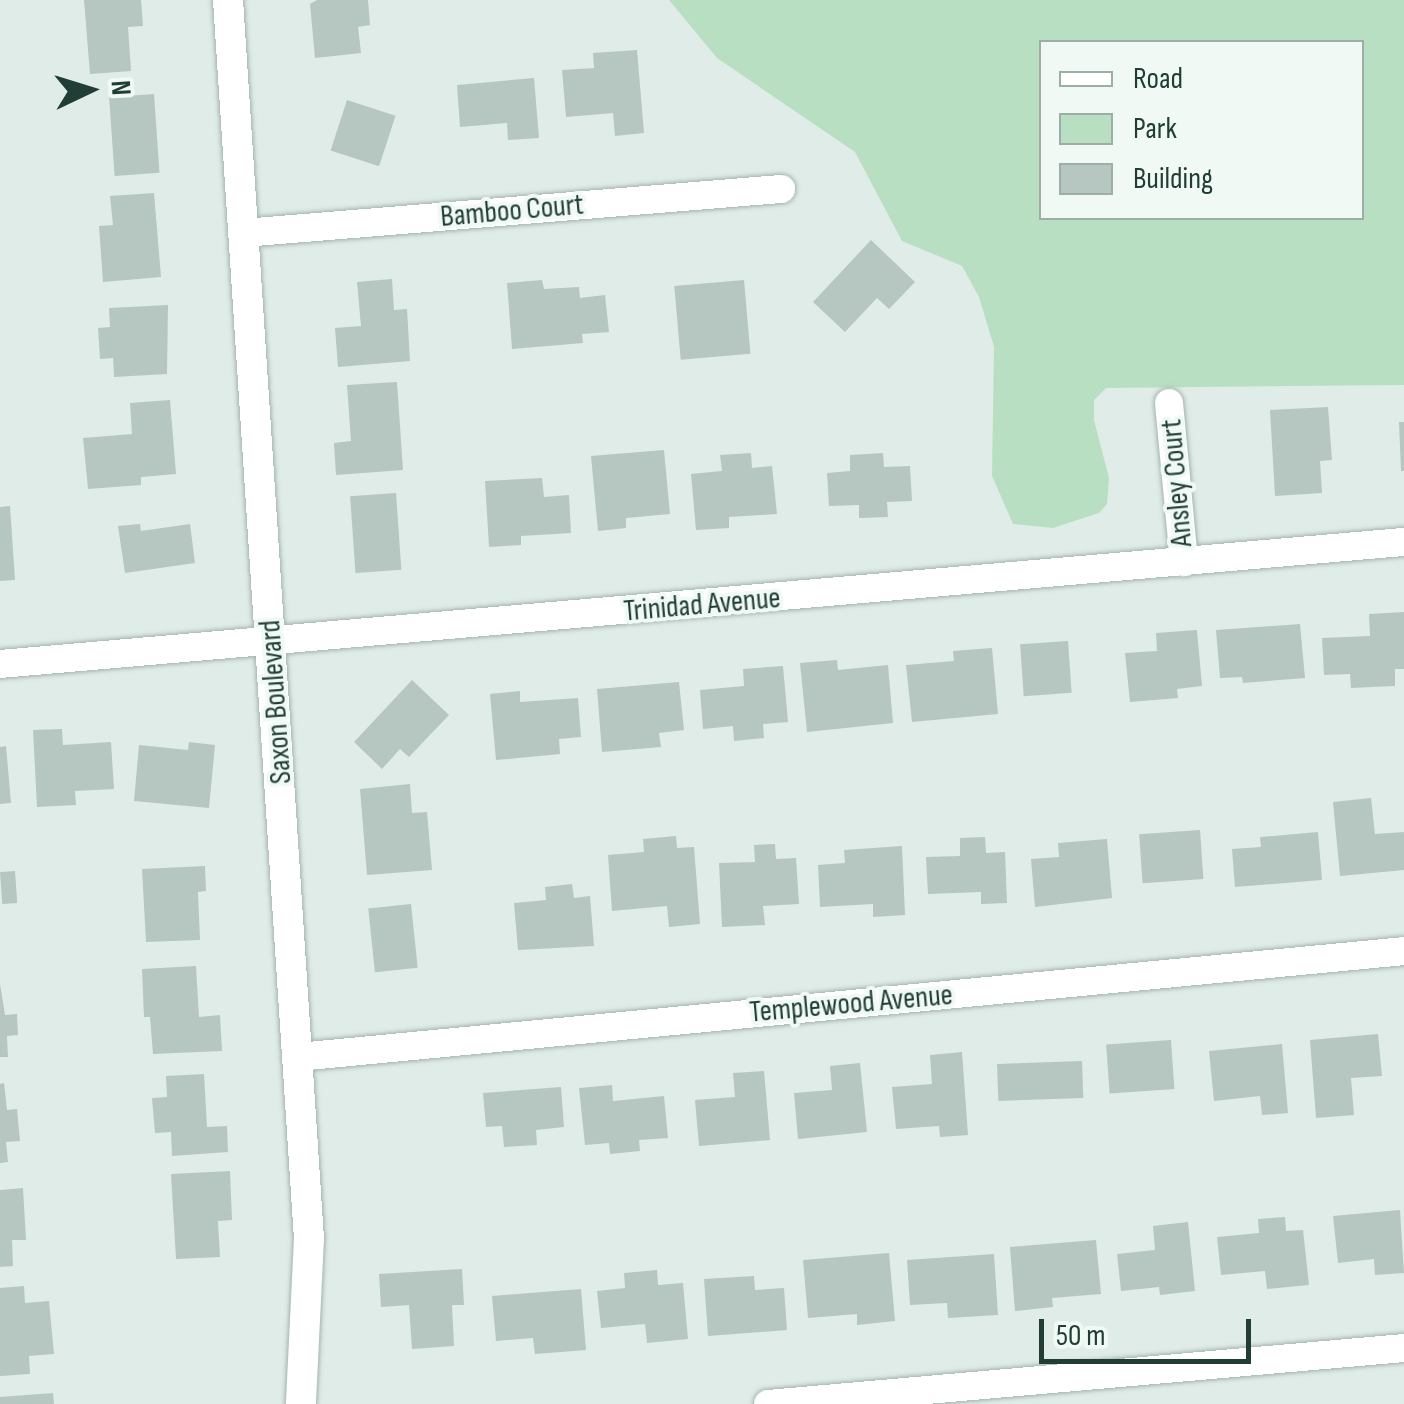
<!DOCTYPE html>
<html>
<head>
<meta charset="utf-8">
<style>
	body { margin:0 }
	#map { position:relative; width:1404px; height:1404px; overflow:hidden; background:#e0ece7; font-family:"Sofia Sans Condensed",sans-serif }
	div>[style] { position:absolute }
	.green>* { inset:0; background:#b8dfc2 }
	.building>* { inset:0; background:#b5c7c0; transform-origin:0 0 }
	.roads { filter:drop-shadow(0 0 2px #a3b4ae) drop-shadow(0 0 2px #a3b4ae) }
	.minor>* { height:28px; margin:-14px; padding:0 14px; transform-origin:14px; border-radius:14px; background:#fff }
	.secondary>* { height:30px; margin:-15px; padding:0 15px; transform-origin:15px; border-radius:15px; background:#fff }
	span { translate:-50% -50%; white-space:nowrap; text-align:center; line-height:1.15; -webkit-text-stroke:8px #f1f9f5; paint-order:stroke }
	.street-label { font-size:30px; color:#203e36 }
	.legend { position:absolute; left:1039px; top:40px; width:325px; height:180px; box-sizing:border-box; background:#f1f9f5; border:2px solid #9daea9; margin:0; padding:12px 18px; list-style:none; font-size:30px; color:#203e36 }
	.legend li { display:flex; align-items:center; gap:20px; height:50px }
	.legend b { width:50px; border:2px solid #9daea9 }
	.north { position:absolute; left:40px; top:40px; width:100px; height:100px; -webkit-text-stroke:8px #f1f9f5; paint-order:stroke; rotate:86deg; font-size:28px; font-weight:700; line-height:40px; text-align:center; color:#203e36 }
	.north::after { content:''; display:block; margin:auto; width:35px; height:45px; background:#203e36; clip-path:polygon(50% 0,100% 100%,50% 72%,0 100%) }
	.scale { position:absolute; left:1039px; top:1319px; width:212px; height:45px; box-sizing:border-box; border:5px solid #203e36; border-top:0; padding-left:12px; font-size:30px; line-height:35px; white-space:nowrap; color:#203e36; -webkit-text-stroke:8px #f1f9f5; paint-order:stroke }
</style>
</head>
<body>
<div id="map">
	<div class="green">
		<div style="clip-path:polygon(evenodd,669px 0,1404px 0,1404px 385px,1106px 388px,1094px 400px,1094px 420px,1109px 478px,1107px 504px,1099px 513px,1053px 528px,1013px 524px,992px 476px,994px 347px,979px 297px,962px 266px,902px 241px,855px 152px,717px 58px,669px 0,1042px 42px,1362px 42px,1362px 218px,1042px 218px,1042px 42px)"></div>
	</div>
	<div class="building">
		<div style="clip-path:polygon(84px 0,141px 0,143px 26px,128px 27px,131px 71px,90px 74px)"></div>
		<div style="clip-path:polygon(317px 0,368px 0,370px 25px,358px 27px,361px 53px,315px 58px,310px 4px)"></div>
		<div style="clip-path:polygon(637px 50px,644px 133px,615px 136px,613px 113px,566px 117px,562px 70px,594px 68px,593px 53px)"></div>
		<div style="clip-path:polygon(534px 78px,539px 138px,508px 140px,507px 123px,460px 127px,457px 85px)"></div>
		<div style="left:154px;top:94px;width:79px;height:45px;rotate:86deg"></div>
		<div style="left:347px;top:100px;width:51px;height:53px;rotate:18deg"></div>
		<div style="clip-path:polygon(154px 193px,161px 277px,103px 282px,99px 226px,113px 225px,110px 196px)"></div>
		<div style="clip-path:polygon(871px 240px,915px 282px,889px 309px,877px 298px,845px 332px,813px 302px)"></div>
		<div style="clip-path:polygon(392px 279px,394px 310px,407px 309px,410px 361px,338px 367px,335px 328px,361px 326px,357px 282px)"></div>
		<div style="clip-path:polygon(542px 280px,544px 289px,579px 287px,580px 298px,605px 295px,609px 332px,582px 334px,583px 343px,512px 349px,507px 283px)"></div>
		<div style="left:744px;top:280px;width:74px;height:70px;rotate:85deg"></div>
		<div style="clip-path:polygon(168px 305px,167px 374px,114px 377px,113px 358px,100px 359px,98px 328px,110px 327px,109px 308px)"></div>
		<div style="clip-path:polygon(397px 382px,403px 470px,336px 475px,334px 443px,351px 441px,347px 385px)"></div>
		<div style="clip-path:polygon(170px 400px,176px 474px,141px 477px,141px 485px,88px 489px,83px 438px,132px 434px,130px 403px)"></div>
		<div style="clip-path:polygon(1328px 407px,1332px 460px,1320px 461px,1322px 493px,1275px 496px,1270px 410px)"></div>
		<div style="clip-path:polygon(1399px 422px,1404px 422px,1404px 471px,1401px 471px)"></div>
		<div style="clip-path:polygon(664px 450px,670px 514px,626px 518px,626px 528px,598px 531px,591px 456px)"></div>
		<div style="clip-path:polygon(751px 453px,752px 468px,772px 466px,777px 514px,729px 517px,729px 528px,696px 530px,691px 474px,722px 471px,720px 455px)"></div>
		<div style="clip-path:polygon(883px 453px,884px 467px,910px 466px,912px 501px,887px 502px,888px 517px,859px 518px,859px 505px,829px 506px,827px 473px,850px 471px,850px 455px)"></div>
		<div style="clip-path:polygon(542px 478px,544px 497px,569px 495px,571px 533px,521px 536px,521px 545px,489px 547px,485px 481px)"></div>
		<div style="left:396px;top:493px;width:77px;height:46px;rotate:86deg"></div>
		<div style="clip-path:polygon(10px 506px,15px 580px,0 581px,0 507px)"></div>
		<div style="clip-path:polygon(140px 524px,141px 531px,190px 524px,195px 563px,125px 573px,118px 526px)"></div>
		<div style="clip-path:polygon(1404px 612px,1404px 669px,1395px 669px,1395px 686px,1351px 688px,1350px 674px,1324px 675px,1322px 638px,1370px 636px,1369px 614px)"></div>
		<div style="clip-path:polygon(1300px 624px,1305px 678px,1243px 683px,1242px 677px,1220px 678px,1216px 630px)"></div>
		<div style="clip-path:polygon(1197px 630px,1202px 686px,1177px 689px,1178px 698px,1130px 702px,1125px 653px,1157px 651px,1156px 633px)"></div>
		<div style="left:1068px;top:641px;width:52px;height:48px;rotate:86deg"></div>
		<div style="clip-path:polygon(992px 648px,998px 714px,912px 722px,906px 665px,954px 661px,953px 651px)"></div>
		<div style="clip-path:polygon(837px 660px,838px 670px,888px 665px,893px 723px,807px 732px,800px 663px)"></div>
		<div style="clip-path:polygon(783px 666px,788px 722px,763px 724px,764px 738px,734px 741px,733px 726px,703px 729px,700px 690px,744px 686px,743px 669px)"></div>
		<div style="clip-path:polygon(412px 680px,449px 715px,409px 757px,400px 749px,382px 769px,354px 742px)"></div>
		<div style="clip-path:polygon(679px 682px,684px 730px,659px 733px,661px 747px,602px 752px,597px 689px)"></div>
		<div style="clip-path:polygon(520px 691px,520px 702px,578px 698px,581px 737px,559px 739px,560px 754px,496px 760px,490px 694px)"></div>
		<div style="clip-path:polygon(62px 729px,63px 745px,111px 742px,114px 789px,75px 791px,76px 805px,37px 807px,33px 730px)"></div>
		<div style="clip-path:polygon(189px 742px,215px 745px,209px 808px,134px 801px,139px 745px,188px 750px)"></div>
		<div style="clip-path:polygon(6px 746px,11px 803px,0 804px,0 747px)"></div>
		<div style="clip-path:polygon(410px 784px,412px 813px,427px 812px,432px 870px,367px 875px,360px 789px)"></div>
		<div style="clip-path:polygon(1371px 798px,1375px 834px,1404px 832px,1404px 870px,1340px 876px,1333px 802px)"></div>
		<div style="left:1200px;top:830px;width:49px;height:61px;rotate:86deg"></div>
		<div style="clip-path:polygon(1318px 832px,1322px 880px,1235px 887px,1232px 849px,1261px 847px,1260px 837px)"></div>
		<div style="clip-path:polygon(676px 836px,677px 848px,694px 847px,700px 924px,669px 927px,667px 906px,612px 911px,608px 855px,644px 852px,643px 839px)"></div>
		<div style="clip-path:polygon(985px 837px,986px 853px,1005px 852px,1007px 903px,981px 904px,981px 892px,928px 894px,926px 857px,960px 856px,960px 838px)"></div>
		<div style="clip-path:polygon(1107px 839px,1112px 898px,1035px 907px,1031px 859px,1059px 857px,1058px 843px)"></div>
		<div style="clip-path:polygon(775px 844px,776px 859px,796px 858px,799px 904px,763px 906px,765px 925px,722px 927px,719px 863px,755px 862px,754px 845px)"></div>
		<div style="clip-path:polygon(902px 846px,905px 915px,873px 917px,873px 904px,820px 907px,818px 865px,845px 863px,844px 850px)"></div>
		<div style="clip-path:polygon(205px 866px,206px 891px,198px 892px,200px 940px,146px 942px,142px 869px)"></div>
		<div style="left:15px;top:871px;width:32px;height:15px;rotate:86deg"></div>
		<div style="clip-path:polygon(572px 884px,574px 898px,590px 896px,594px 946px,518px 950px,514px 903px,546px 900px,545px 887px)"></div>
		<div style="left:411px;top:904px;width:64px;height:43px;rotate:84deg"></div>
		<div style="clip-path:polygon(196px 966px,199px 1017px,220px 1015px,222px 1051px,153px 1054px,150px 1017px,144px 1017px,142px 969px)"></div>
		<div style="clip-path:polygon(0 984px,5px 1015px,17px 1014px,18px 1035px,7px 1036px,8px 1057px,0 1057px)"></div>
		<div style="clip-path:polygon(1378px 1034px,1382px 1076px,1351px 1078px,1354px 1115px,1316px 1118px,1310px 1040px)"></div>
		<div style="left:1171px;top:1040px;width:49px;height:65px;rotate:86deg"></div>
		<div style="clip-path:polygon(1282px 1044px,1288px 1113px,1262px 1115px,1260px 1096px,1214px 1101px,1209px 1051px)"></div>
		<div style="clip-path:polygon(962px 1052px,968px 1135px,940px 1137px,939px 1126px,896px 1129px,892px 1087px,932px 1084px,930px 1055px)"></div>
		<div style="left:1082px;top:1061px;width:37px;height:85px;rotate:88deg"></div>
		<div style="clip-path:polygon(860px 1063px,867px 1132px,798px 1139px,794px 1093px,832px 1090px,830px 1066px)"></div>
		<div style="clip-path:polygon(764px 1071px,770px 1140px,699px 1146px,695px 1100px,735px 1097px,733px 1073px)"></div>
		<div style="clip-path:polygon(204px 1074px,207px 1127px,227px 1126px,228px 1152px,172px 1156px,171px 1132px,155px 1133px,152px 1098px,167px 1097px,166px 1076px)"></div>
		<div style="clip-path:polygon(4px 1083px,7px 1110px,17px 1109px,20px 1141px,6px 1142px,8px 1162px,0 1163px,0 1084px)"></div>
		<div style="clip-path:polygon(612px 1085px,613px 1101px,664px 1096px,668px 1138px,639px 1140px,640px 1151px,610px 1154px,609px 1143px,585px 1145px,579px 1088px)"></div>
		<div style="clip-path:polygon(561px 1087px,564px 1127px,536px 1130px,537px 1145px,504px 1147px,502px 1126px,486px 1127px,483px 1093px)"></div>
		<div style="clip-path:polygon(230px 1171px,232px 1220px,218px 1221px,220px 1257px,176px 1259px,171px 1174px)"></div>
		<div style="clip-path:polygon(23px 1188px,26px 1240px,12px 1240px,13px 1266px,0 1267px,0 1190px)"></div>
		<div style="clip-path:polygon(1400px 1210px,1404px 1273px,1375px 1275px,1374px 1259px,1338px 1263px,1333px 1216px)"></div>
		<div style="clip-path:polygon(1285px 1217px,1286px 1231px,1303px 1230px,1309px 1285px,1267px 1289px,1265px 1271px,1221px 1275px,1217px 1237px,1259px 1233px,1258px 1219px)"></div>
		<div style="clip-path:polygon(1188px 1222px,1195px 1291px,1160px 1295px,1159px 1287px,1121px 1291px,1117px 1254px,1155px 1250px,1153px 1226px)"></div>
		<div style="clip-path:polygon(1096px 1240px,1101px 1294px,1052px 1298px,1053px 1307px,1015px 1311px,1010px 1247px)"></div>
		<div style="clip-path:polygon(889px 1253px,895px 1321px,857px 1325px,857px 1314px,808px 1318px,803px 1260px)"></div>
		<div style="clip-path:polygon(994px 1254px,998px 1315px,948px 1318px,947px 1303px,910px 1305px,907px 1260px)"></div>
		<div style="clip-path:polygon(462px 1269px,464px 1305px,452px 1305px,454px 1346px,412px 1349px,409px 1305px,381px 1307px,379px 1274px)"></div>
		<div style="clip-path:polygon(657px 1270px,658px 1285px,683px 1283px,688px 1339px,647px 1343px,645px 1324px,601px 1328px,597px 1291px,625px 1288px,624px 1273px)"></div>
		<div style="clip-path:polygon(754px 1276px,755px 1290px,784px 1288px,787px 1330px,708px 1336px,704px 1279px)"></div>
		<div style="clip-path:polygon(24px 1286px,25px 1303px,49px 1301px,54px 1354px,29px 1356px,30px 1374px,0 1376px,0 1288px)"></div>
		<div style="clip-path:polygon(581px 1289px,586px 1350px,535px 1354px,533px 1338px,496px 1341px,492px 1296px)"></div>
		<div style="clip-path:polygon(53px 1393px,54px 1404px,0 1404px,0 1397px)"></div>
	</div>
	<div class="roads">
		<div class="minor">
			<div style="left:243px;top:233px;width:540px;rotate:-4.68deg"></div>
			<div style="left:1169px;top:403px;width:160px;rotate:84.6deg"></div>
			<div style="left:0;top:664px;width:1409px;rotate:-4.97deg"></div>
			<div style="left:298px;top:1057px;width:1111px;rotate:-5.47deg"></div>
			<div style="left:768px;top:1404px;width:638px;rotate:-5.03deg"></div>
		</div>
		<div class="secondary">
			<div style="left:228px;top:0;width:1241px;rotate:86.26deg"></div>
			<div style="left:309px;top:1238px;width:166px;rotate:92.8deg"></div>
		</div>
	</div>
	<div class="street-label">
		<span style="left:512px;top:211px;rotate:-5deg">Bamboo Court</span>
		<span style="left:1177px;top:483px;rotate:-95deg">Ansley Court</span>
		<span style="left:702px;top:605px;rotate:-5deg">Trinidad Avenue</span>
		<span style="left:276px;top:702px;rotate:-94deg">Saxon Boulevard</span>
		<span style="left:851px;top:1004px;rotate:-5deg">Templewood Avenue</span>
	</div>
	<ul class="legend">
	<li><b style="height:12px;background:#fff"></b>Road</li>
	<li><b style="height:28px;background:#b8dfc2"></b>Park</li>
	<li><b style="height:28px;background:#b5c7c0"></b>Building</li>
	</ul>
	<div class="north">N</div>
	<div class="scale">50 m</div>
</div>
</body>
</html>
